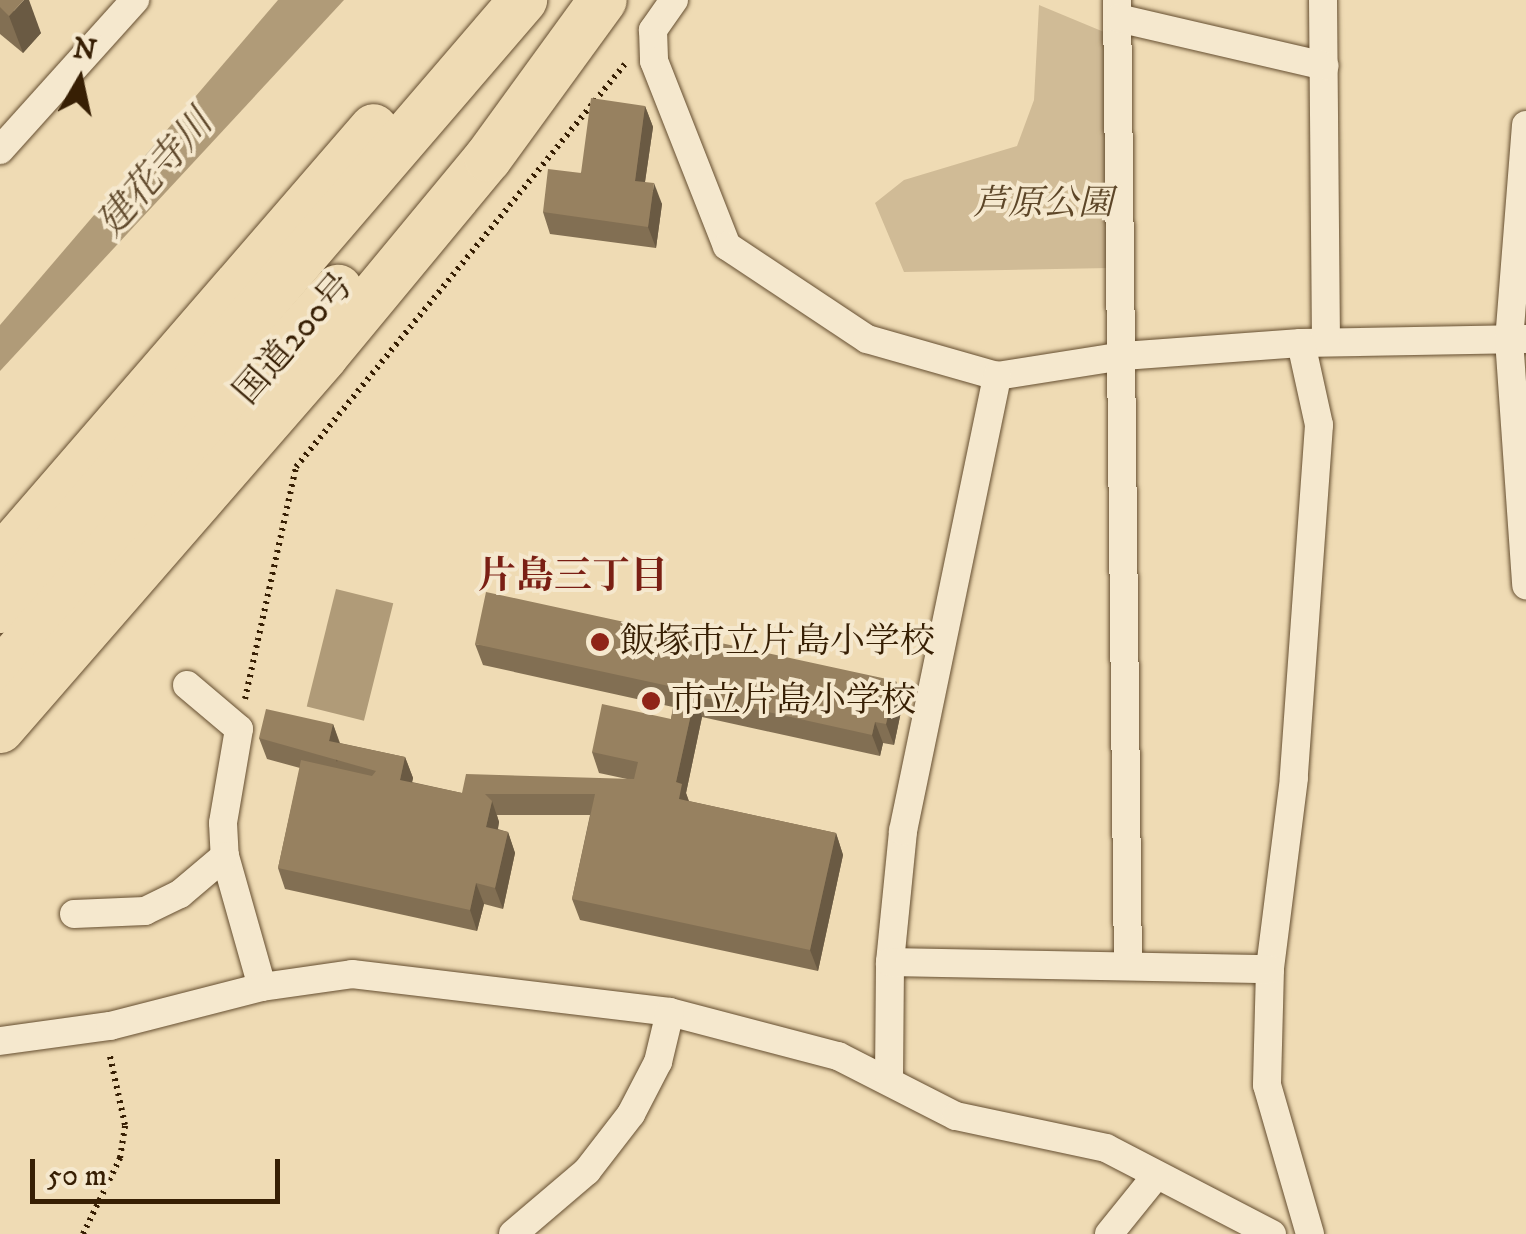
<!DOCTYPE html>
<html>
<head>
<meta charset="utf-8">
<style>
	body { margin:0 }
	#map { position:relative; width:1526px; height:1234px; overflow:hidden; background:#efdbb4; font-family:"IM FELL DW Pica","Noto Serif JP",serif }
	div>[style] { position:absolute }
	.green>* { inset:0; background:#d0bb96 }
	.water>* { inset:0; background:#b09b78; transform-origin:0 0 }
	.path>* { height:6px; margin-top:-3px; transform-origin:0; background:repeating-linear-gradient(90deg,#371f04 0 2.5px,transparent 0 7.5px) }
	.roads { filter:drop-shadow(0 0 2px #654e30) drop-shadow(0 0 2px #654e30) }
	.minor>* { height:28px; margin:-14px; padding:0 14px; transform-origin:14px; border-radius:14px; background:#f5e8ce }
	.trunk>* { height:48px; margin:-24px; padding:0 24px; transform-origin:24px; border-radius:24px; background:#efdbb4 }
	.wall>* { inset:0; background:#826f53 }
	.shaded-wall>* { inset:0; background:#6a5a43 }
	.building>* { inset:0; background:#978160 }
	.dots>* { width:28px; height:28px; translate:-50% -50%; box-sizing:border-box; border:5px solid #f5e8ce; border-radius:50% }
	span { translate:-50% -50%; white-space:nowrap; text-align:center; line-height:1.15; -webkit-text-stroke:8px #f5e8ce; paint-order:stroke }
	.park-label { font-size:35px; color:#5d4628; font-style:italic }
	.street-label { font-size:35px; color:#371f04 }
	.poi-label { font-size:35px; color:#371f04 }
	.left { translate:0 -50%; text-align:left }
	.water-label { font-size:38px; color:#614a2d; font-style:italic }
	.neighbourhood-label { font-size:38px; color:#7a1f14; font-weight:700 }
	.north { position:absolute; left:30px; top:30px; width:100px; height:100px; -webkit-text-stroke:8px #f5e8ce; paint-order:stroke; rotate:9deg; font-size:28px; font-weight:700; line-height:40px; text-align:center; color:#371f04 }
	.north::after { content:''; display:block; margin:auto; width:35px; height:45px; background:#371f04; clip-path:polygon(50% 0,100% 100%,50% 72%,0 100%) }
	.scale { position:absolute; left:30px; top:1159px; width:250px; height:45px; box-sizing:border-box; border:5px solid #371f04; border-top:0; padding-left:12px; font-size:30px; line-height:35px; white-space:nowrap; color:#371f04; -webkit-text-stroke:8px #f5e8ce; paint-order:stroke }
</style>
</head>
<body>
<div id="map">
	<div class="green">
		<div style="clip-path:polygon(1039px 5px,1104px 32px,1109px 268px,904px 272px,875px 203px,904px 180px,1017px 146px,1034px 100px)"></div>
	</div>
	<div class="water">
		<div style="clip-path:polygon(278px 0,344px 0,0 371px,0 325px)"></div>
		<div style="left:336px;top:589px;width:59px;height:121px;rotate:14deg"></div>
	</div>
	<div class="path">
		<div style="left:245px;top:699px;width:238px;rotate:-77.6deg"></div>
		<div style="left:296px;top:467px;width:520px;rotate:-50.77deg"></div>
		<div style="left:83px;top:1234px;width:85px;rotate:-64deg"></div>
		<div style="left:120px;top:1158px;width:33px;rotate:-81deg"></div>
		<div style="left:125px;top:1125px;width:71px;rotate:-102.3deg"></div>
	</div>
	<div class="roads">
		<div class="minor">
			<div style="left:674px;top:0;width:37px;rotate:125deg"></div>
			<div style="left:653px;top:30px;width:31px;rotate:88deg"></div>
			<div style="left:654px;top:61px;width:199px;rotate:68.5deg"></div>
			<div style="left:727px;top:246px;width:168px;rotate:33.6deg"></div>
			<div style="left:867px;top:339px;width:135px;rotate:15.9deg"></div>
			<div style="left:997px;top:376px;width:128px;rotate:-9deg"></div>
			<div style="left:1123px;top:356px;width:178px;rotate:-4.2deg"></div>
			<div style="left:1301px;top:343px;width:225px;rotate:-1deg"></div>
			<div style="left:1117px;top:0;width:964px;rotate:89.35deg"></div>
			<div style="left:1323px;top:0;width:342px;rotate:89.5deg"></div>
			<div style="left:1118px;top:18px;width:212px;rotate:13.1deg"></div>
			<div style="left:1526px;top:125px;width:215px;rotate:94.5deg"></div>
			<div style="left:1509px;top:339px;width:247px;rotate:86deg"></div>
			<div style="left:0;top:150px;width:202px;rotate:-48deg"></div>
			<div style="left:1301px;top:343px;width:84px;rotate:77.6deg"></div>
			<div style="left:1319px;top:425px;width:354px;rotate:94.1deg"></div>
			<div style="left:1294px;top:778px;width:193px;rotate:97.2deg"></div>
			<div style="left:1270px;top:969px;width:116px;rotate:91.5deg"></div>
			<div style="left:1267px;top:1085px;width:155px;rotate:73.9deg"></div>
			<div style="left:187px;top:685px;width:68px;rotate:40.2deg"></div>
			<div style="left:239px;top:729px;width:95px;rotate:99.7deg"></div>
			<div style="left:223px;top:823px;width:33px;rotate:87deg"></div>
			<div style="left:225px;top:856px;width:136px;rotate:74.2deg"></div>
			<div style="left:74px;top:914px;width:71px;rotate:-2.4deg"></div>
			<div style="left:145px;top:911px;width:39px;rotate:-26deg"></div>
			<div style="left:180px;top:894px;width:59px;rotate:-40.2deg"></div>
			<div style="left:890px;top:962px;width:132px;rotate:-84.3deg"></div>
			<div style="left:903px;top:831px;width:465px;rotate:-78.3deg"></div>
			<div style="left:0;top:1041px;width:111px;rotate:-7.8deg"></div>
			<div style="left:110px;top:1026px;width:157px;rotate:-14.4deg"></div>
			<div style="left:262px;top:987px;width:91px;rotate:-8.2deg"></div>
			<div style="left:352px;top:974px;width:320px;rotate:6.8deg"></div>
			<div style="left:670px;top:1012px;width:174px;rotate:14.7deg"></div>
			<div style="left:838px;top:1056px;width:132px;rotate:27deg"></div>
			<div style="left:956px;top:1116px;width:153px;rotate:12deg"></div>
			<div style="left:1106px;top:1148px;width:187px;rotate:27.4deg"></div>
			<div style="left:889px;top:1079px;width:117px;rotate:-89.5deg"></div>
			<div style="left:890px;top:962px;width:380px;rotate:1.1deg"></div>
			<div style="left:513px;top:1234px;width:97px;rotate:-40.4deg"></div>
			<div style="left:587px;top:1171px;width:72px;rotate:-52.3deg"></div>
			<div style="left:631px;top:1114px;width:59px;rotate:-62.6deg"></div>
			<div style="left:658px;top:1062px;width:51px;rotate:-76.5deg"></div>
			<div style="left:1109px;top:1234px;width:73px;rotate:-51.1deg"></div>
		</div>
		<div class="trunk">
			<div style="left:0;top:560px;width:571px;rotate:-49.12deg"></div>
			<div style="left:0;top:609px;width:803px;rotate:-49.34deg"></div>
			<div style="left:0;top:673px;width:512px;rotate:-48.65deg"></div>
			<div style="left:0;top:729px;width:494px;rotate:-49deg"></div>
			<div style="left:324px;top:356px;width:257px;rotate:-50.4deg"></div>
			<div style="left:488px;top:158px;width:195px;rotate:-54deg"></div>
		</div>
	</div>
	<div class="wall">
		<div style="clip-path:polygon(0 0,41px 33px,23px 53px,0 34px)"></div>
		<div style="clip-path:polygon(645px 106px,653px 127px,645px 182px,662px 204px,656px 248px,550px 234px,543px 212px)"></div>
		<div style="clip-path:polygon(475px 644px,903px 702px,894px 745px,883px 743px,880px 756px,702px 717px,686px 793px,689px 801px,836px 833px,843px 855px,818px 971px,580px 920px,572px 899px,590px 815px,497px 815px,499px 822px,498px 829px,508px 832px,515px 853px,503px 909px,484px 904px,477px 931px,285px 889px,278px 868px,300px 768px,267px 759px,259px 738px,333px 724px,340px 743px,405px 757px,413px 778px,412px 782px,462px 793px,627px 779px,599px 773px,592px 752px,671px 719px,673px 707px,483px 665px)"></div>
	</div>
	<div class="shaded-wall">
		<div style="clip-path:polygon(24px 0,29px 0,41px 33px,23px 53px,9px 16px)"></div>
		<div style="clip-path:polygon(645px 106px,653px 127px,642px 202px,635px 181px)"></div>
		<div style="clip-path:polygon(654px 183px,662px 204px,656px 248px,648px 227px)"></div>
		<div style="clip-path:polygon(896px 681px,903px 702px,894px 745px,886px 724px)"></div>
		<div style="clip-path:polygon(695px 696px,702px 717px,686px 793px,690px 805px,679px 799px,676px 782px)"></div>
		<div style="clip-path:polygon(875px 722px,883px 743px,880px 756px,872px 735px)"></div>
		<div style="clip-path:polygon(333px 724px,340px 745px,337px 762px,329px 741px)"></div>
		<div style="clip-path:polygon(405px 757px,413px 778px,408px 801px,400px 780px)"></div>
		<div style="clip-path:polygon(492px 801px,499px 822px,494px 848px,486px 827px)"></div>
		<div style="clip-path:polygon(508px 832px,515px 853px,503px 909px,495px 888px)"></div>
		<div style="clip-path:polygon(836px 833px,843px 855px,818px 971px,810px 950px)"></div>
		<div style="clip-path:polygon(476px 883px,484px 904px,477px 931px,470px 910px)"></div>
	</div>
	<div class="building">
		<div style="clip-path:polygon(0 0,24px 0,9px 16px,0 7px)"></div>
		<div style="clip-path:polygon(591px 98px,645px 106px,635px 181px,654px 183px,648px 227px,543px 212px,548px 169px,581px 173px)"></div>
		<div style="clip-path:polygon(486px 592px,896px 681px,886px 724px,875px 722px,872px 735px,695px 696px,676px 782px,682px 784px,679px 799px,836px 833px,810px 950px,572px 899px,595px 794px,485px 794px,492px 801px,486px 827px,508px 832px,495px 888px,476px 883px,470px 910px,278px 868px,301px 760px,372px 776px,376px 771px,259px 738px,266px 709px,333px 724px,329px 741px,405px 757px,400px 780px,462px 793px,466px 774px,634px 779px,638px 762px,592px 752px,602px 704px,671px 719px,678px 688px,475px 644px)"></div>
	</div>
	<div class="dots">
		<div style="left:600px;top:642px;background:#8f2418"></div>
		<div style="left:651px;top:701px;background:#8f2418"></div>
	</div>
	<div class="park-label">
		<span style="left:1043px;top:204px">芦原公園</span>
	</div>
	<div class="street-label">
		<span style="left:294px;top:339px;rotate:-49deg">国道200号</span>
	</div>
	<div class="poi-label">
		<span class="left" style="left:620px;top:642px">飯塚市立片島小学校</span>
		<span class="left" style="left:671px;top:701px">市立片島小学校</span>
	</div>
	<div class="water-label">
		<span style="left:156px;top:174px;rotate:-49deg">建花寺川</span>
	</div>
	<div class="neighbourhood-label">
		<span style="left:573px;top:578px">片島三丁目</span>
	</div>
	<div class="north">N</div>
	<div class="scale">50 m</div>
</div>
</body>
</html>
